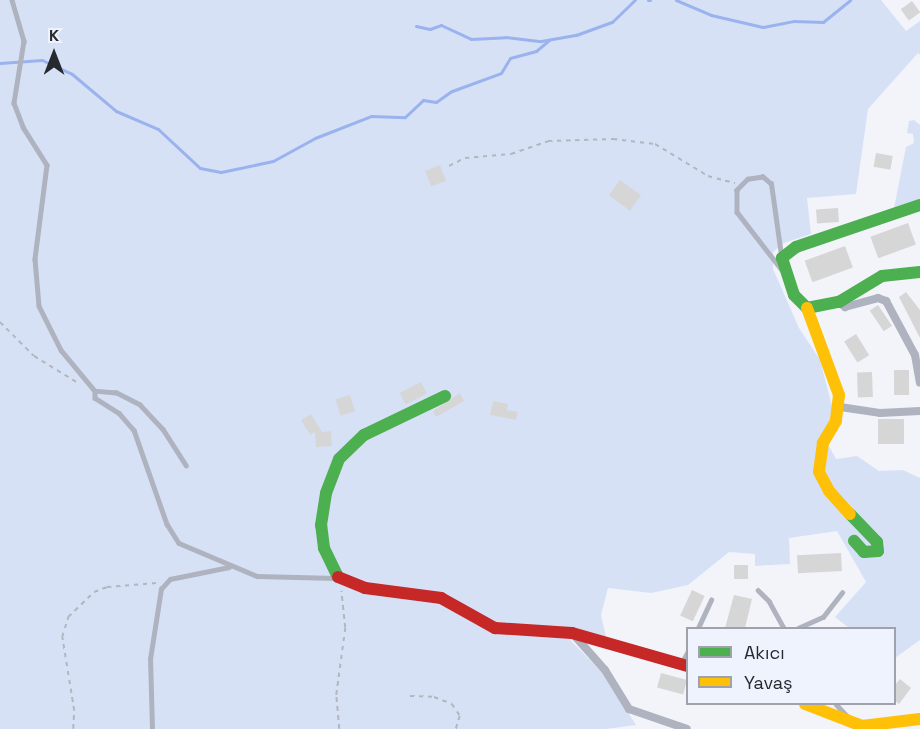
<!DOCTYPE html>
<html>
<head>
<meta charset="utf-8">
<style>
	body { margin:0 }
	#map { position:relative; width:920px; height:729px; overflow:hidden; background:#f2f4fa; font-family:"Space Grotesk",sans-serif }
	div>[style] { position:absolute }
	.green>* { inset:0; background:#d7e1f6 }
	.stream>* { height:3px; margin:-1.5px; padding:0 1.5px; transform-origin:1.5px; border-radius:1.5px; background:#9ab3ee }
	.building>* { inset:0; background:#d6d6d6; transform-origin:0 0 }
	.path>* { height:1.5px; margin-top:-0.75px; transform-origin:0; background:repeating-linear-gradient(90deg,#b2b6be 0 4.5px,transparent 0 9px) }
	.lane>* { height:4.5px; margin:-2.25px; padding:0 2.25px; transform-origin:2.25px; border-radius:2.25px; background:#afb3bf }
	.street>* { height:8px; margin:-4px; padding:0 4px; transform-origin:4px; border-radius:4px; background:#afb3bf }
	.fast>* { height:12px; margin:-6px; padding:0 6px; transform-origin:6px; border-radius:6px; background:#4caf50 }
	.slow>* { height:12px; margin:-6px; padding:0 6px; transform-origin:6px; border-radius:6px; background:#ffc107 }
	.jam>* { height:12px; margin:-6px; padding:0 6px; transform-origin:6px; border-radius:6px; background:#c62828 }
	span { translate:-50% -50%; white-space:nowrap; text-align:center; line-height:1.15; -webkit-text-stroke:4.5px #eff3fd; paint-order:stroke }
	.legend { position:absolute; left:686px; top:627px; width:210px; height:78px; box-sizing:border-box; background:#eff3fd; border:2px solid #9fa2aa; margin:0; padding:8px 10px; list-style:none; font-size:18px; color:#27292e }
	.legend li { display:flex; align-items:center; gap:12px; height:30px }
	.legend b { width:30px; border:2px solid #9fa2aa }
	.north { position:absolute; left:24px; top:24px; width:60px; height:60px; -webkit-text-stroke:4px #eff3fd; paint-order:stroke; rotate:0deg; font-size:16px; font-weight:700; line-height:24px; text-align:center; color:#27292e }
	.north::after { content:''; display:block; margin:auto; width:21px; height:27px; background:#27292e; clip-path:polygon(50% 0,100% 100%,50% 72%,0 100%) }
</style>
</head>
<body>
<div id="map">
	<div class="green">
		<div style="clip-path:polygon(0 0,881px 0,906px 31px,920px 21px,920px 55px,918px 53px,868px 109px,856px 194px,807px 198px,811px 234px,784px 243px,773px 252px,773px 269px,799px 328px,820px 360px,833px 410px,825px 439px,836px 459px,857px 456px,879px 471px,903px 470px,920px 478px,920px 640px,895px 658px,894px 628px,849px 628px,835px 617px,866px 582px,837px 531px,789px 538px,790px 564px,755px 566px,755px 554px,729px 552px,688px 585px,651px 593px,608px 588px,601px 615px,606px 637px,568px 627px,571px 641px,603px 673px,636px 725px,606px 729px,0 729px)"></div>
		<div style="clip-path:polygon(914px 120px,920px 125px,920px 199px,894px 208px,906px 147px,914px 143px,913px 134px,907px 133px,909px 121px)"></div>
	</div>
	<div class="stream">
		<div style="left:648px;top:0;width:2px"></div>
		<div style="left:676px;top:0;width:38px;rotate:23deg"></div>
		<div style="left:711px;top:15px;width:53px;rotate:13deg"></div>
		<div style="left:763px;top:27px;width:32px;rotate:-11deg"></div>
		<div style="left:794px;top:21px;width:29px;rotate:2deg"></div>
		<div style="left:823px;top:22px;width:35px;rotate:-39deg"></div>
		<div style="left:416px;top:26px;width:14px;rotate:12deg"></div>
		<div style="left:430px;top:29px;width:12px;rotate:-20deg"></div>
		<div style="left:441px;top:25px;width:33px;rotate:25deg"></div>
		<div style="left:471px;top:39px;width:35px;rotate:-3deg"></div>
		<div style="left:506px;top:37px;width:35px;rotate:7deg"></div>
		<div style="left:541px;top:41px;width:36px;rotate:-10deg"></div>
		<div style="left:576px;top:35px;width:38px;rotate:-20deg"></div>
		<div style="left:612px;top:22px;width:32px;rotate:-44deg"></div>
		<div style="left:0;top:63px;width:42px;rotate:-4.1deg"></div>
		<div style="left:42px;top:60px;width:33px;rotate:25deg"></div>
		<div style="left:72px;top:74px;width:57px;rotate:40.1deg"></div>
		<div style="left:116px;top:111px;width:46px;rotate:23.2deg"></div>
		<div style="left:158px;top:129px;width:57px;rotate:42.9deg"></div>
		<div style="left:200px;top:168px;width:21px;rotate:11deg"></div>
		<div style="left:221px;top:172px;width:53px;rotate:-11.9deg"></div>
		<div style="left:273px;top:161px;width:48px;rotate:-28.7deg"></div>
		<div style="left:315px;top:138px;width:60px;rotate:-21.4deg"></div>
		<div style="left:371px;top:116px;width:34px;rotate:2deg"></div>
		<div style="left:405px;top:117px;width:25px;rotate:-43deg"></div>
		<div style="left:423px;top:100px;width:13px;rotate:9deg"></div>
		<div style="left:436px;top:102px;width:19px;rotate:-35deg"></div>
		<div style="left:452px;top:91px;width:52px;rotate:-20.2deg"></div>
		<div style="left:501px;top:73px;width:17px;rotate:-59deg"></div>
		<div style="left:510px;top:58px;width:27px;rotate:-15deg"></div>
		<div style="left:536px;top:51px;width:17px;rotate:-40deg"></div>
	</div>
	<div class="building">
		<div style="left:912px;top:1px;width:14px;height:14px;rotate:54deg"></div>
		<div style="left:876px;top:153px;width:17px;height:14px;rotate:10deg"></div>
		<div style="left:440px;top:165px;width:17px;height:16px;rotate:69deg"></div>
		<div style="left:620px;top:180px;width:26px;height:19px;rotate:36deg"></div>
		<div style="left:838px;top:208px;width:14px;height:22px;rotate:86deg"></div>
		<div style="left:908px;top:223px;width:23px;height:40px;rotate:70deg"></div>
		<div style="left:845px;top:246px;width:23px;height:43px;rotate:70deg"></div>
		<div style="clip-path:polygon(906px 292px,920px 310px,920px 338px,899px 297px)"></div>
		<div style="left:878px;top:305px;width:25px;height:10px;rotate:56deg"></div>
		<div style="left:856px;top:334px;width:25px;height:14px;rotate:58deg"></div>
		<div style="left:894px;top:370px;width:15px;height:25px"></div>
		<div style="left:872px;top:372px;width:25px;height:15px;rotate:88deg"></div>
		<div style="left:421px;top:382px;width:13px;height:24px;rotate:63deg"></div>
		<div style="clip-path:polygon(460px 393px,464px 401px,436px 417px,433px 411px)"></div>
		<div style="left:350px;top:395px;width:17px;height:15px;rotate:73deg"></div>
		<div style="clip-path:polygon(493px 401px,508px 404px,507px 410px,518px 412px,516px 420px,490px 415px)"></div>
		<div style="clip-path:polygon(311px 414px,322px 432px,331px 431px,332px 446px,316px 447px,315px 432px,310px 435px,301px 420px)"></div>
		<div style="left:878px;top:419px;width:26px;height:25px"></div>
		<div style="left:841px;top:553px;width:18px;height:44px;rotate:87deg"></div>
		<div style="left:734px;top:565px;width:14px;height:14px"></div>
		<div style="left:692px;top:590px;width:14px;height:28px;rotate:25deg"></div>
		<div style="clip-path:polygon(734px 595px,752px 599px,745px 628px,725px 628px)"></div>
		<div style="left:661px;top:673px;width:27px;height:15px;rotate:15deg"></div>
		<div style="clip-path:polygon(900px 679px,911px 688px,899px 704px,894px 700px,894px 686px)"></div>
	</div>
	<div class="path">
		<div style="left:449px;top:166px;width:18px;rotate:-27deg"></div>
		<div style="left:465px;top:158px;width:46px;rotate:-5deg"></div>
		<div style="left:511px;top:154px;width:39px;rotate:-19deg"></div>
		<div style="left:548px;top:141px;width:65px;rotate:-1.8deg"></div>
		<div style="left:613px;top:139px;width:42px;rotate:6.8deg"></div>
		<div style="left:655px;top:144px;width:62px;rotate:31.1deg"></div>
		<div style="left:708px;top:176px;width:28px;rotate:15deg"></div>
		<div style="left:0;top:322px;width:48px;rotate:45deg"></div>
		<div style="left:34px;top:356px;width:52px;rotate:31.5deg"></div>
		<div style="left:410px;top:696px;width:24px;rotate:2deg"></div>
		<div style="left:434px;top:697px;width:19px;rotate:21deg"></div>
		<div style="left:452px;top:704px;width:14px;rotate:56deg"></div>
		<div style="left:460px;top:716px;width:14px;rotate:107deg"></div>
		<div style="left:73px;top:729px;width:18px;rotate:-87deg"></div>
		<div style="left:74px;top:711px;width:75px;rotate:-99.2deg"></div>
		<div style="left:62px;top:637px;width:21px;rotate:-73deg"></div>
		<div style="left:68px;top:617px;width:36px;rotate:-44deg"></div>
		<div style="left:94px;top:592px;width:14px;rotate:-21deg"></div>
		<div style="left:107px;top:587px;width:50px;rotate:-4.6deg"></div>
		<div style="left:339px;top:729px;width:34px;rotate:-95deg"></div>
		<div style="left:336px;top:695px;width:68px;rotate:-82.3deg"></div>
		<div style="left:345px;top:628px;width:37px;rotate:-96deg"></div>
	</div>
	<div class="lane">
		<div style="left:12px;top:0;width:43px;rotate:73.7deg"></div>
		<div style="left:24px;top:41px;width:63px;rotate:99.2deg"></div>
		<div style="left:14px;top:103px;width:26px;rotate:69deg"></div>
		<div style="left:23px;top:127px;width:45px;rotate:57.7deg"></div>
		<div style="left:47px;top:165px;width:95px;rotate:97.3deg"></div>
		<div style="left:35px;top:259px;width:47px;rotate:85.1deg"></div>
		<div style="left:39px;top:306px;width:49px;rotate:63.4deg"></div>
		<div style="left:61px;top:350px;width:53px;rotate:50.3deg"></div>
		<div style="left:781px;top:255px;width:72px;rotate:-98deg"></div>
		<div style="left:771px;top:184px;width:11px;rotate:-139deg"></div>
		<div style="left:763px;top:177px;width:15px;rotate:172deg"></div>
		<div style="left:748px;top:179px;width:16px;rotate:135deg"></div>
		<div style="left:737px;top:190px;width:22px;rotate:90deg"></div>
		<div style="left:737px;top:212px;width:73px;rotate:52.2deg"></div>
		<div style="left:186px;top:466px;width:43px;rotate:-122.6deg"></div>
		<div style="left:163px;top:430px;width:34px;rotate:-133deg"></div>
		<div style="left:140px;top:405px;width:27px;rotate:-153deg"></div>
		<div style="left:116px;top:393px;width:21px;rotate:-175deg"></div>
		<div style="left:95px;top:391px;width:7px;rotate:90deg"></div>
		<div style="left:95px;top:398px;width:28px;rotate:32deg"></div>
		<div style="left:119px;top:413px;width:23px;rotate:49deg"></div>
		<div style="left:134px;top:430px;width:100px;rotate:70.7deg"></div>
		<div style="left:167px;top:524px;width:22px;rotate:58deg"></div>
		<div style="left:179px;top:543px;width:85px;rotate:22.9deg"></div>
		<div style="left:257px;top:576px;width:79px;rotate:1.5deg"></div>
		<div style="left:758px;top:590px;width:16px;rotate:45deg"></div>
		<div style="left:769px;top:601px;width:31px;rotate:61deg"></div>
		<div style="left:698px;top:628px;width:31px;rotate:-65deg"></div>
		<div style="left:798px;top:628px;width:27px;rotate:-24deg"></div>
		<div style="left:823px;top:617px;width:31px;rotate:-52deg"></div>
		<div style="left:682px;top:662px;width:13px;rotate:-61deg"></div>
		<div style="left:836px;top:704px;width:18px;rotate:47deg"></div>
		<div style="left:152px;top:729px;width:70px;rotate:-91.6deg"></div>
		<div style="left:150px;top:659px;width:71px;rotate:-81.1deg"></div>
		<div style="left:161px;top:589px;width:13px;rotate:-48deg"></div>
		<div style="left:170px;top:579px;width:60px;rotate:-11.5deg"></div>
	</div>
	<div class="street">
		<div style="left:839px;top:302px;width:8px;rotate:40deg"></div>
		<div style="left:845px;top:307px;width:34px;rotate:-15deg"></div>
		<div style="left:878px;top:298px;width:9px;rotate:21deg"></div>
		<div style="left:886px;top:301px;width:61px;rotate:61.8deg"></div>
		<div style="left:915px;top:355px;width:28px;rotate:80deg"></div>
		<div style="left:840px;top:407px;width:40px;rotate:8.5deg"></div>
		<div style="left:880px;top:413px;width:40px;rotate:-2.9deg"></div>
		<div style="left:573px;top:634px;width:48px;rotate:48.4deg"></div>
		<div style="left:605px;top:670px;width:46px;rotate:58.4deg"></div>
		<div style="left:629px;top:709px;width:61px;rotate:19deg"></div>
	</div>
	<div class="fast">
		<div style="left:920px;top:205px;width:131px;rotate:161.3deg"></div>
		<div style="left:796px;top:247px;width:18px;rotate:142deg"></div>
		<div style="left:782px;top:258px;width:39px;rotate:72deg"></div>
		<div style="left:794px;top:295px;width:18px;rotate:45deg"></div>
		<div style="left:807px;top:308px;width:33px;rotate:-11deg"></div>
		<div style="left:839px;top:302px;width:50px;rotate:-31.2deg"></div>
		<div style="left:882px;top:276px;width:38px;rotate:-6deg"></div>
		<div style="left:850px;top:514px;width:39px;rotate:46deg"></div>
		<div style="left:877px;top:542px;width:9px;rotate:84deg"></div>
		<div style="left:878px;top:551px;width:14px;rotate:176deg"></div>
		<div style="left:864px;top:552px;width:15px;rotate:-132deg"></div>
		<div style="left:338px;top:577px;width:32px;rotate:-116deg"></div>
		<div style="left:324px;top:548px;width:23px;rotate:-97deg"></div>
		<div style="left:321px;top:525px;width:32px;rotate:-81deg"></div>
		<div style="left:326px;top:493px;width:36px;rotate:-69deg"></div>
		<div style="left:339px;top:459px;width:35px;rotate:-44deg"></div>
		<div style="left:364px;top:435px;width:90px;rotate:-25.7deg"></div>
	</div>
	<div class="slow">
		<div style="left:807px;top:308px;width:93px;rotate:69.8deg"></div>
		<div style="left:839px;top:395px;width:26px;rotate:97deg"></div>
		<div style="left:836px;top:421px;width:26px;rotate:121deg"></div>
		<div style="left:823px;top:443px;width:29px;rotate:98deg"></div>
		<div style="left:819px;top:472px;width:21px;rotate:62deg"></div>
		<div style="left:829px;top:491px;width:31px;rotate:48deg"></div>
		<div style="left:805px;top:704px;width:61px;rotate:21.1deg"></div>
		<div style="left:862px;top:726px;width:58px;rotate:-6.9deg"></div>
	</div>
	<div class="jam">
		<div style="left:338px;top:577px;width:29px;rotate:22deg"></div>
		<div style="left:365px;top:588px;width:77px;rotate:7.5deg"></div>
		<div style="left:441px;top:598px;width:62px;rotate:29.1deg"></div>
		<div style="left:495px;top:628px;width:77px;rotate:3.7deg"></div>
		<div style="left:572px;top:633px;width:121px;rotate:15.9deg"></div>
	</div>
	<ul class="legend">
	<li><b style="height:8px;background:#4caf50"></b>Akıcı</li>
	<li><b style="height:8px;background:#ffc107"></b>Yavaş</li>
	</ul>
	<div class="north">K</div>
</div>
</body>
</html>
